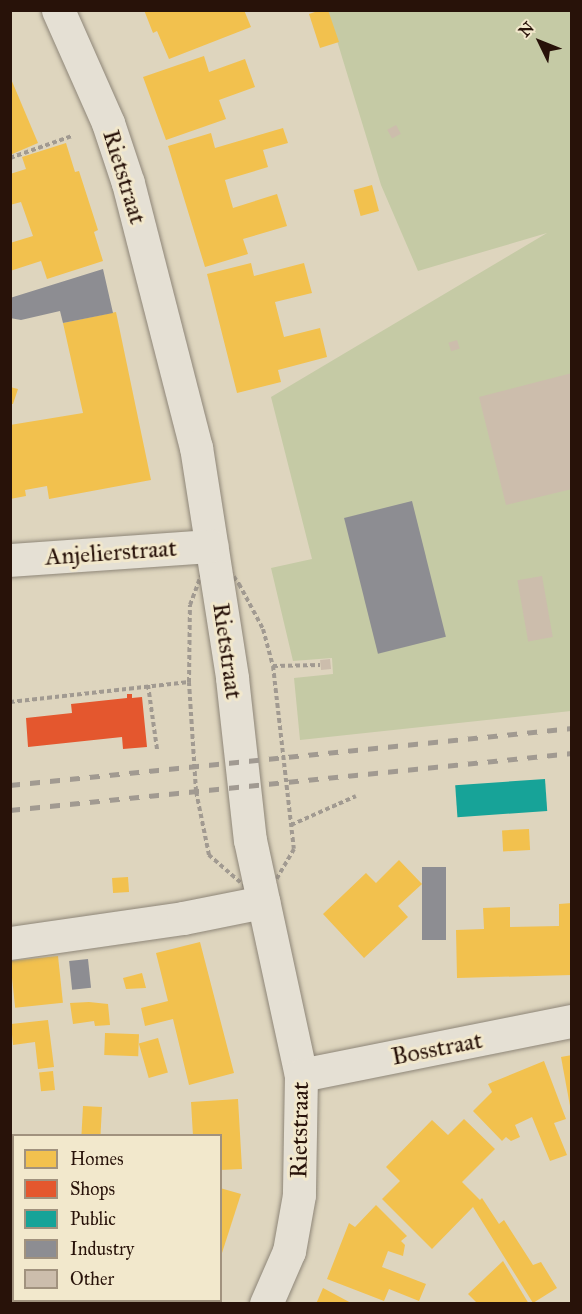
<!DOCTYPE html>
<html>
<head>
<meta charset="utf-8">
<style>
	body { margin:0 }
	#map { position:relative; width:582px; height:1314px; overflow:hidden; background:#ded5be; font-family:"IM FELL Great Primer",serif }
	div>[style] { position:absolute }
	.green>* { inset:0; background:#c5caa5 }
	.homes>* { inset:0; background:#f2c14e; transform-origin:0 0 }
	.shops>* { inset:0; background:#e4572e }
	.public>* { inset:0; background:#17a398; transform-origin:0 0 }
	.industry>* { inset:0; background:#8d8d92; transform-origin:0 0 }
	.building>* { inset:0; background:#ccbdac; transform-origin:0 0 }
	.path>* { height:4px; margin-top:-2px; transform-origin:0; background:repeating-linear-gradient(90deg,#a19a91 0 4.5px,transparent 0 7.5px) }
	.roads { filter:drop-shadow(0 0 2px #8e8678) drop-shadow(0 0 2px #8e8678) }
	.minor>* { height:33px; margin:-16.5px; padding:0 16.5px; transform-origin:16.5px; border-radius:16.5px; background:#e5e0d4 }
	.rail>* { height:4.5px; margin-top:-2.25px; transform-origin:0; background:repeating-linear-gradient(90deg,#a19a91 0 10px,transparent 0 20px) }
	span { translate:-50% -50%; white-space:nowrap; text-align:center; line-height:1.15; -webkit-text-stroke:6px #f2e8cc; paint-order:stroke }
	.street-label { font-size:24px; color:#281209 }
	.frame { position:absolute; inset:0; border:12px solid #281209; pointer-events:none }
	.legend { position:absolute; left:12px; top:1134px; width:210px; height:168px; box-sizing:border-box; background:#f2e8cc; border:2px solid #a1927e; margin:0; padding:8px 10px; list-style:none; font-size:18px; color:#281209 }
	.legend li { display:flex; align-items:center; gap:12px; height:30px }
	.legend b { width:30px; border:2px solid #a1927e }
	.north { position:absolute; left:510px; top:12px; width:60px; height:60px; -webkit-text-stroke:4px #f2e8cc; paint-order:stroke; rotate:313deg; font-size:16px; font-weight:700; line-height:24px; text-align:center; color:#281209 }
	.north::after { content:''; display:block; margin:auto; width:21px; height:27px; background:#281209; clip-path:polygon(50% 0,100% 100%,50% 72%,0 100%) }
</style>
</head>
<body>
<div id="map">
	<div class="green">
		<div style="clip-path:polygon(328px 11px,571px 11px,571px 711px,300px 740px,294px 678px,333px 674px,332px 658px,293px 661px,271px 568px,312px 559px,271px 397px,547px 233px,418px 271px,381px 185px)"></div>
	</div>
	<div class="homes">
		<div style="clip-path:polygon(144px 10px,244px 10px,251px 27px,169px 59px,157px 31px,153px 33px)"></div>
		<div style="clip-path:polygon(321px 10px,328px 10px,339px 42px,320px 48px,309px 14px)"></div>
		<div style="clip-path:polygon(204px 56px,209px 72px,245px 59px,255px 87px,219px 100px,226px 119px,166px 140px,143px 77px)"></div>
		<div style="clip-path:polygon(11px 79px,38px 143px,10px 155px,10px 84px)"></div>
		<div style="clip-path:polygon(283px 128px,288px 143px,263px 150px,268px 167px,225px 180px,233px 208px,277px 194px,287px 226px,243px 239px,248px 254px,205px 267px,168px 146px,211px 133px,215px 148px)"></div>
		<div style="clip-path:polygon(66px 143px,75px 172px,79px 171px,98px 230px,94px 232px,103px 261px,47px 279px,41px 261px,10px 271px,10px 243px,33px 236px,21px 202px,10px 205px,10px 174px,26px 169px,22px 157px)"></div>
		<div style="left:372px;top:185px;width:27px;height:19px;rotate:75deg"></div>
		<div style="clip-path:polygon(251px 263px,254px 276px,304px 263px,312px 293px,275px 302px,284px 337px,320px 328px,327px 357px,278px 370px,281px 382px,237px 393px,207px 274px)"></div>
		<div style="clip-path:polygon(116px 312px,151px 480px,49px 499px,47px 486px,25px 490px,26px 496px,10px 499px,10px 425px,83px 413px,63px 323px)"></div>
		<div style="clip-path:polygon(10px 387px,18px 389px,13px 404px,10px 404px)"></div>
		<div style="left:529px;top:829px;width:21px;height:27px;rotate:87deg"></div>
		<div style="clip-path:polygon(399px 860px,422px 884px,398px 906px,408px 917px,364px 958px,323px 914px,366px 873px,376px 883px)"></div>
		<div style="left:128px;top:877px;width:15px;height:16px;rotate:86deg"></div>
		<div style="clip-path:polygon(572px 903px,572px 975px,457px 978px,456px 930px,484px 929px,483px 908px,510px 907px,510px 927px,559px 926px,559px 904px)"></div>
		<div style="clip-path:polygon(200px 942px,234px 1073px,189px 1085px,173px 1019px,145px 1026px,141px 1008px,168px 1001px,156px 953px)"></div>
		<div style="left:58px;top:956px;width:47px;height:48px;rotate:84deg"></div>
		<div style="clip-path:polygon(142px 973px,146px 988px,126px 989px,123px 978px)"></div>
		<div style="clip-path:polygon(89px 1002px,108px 1004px,110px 1025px,95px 1026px,94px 1021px,73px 1024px,70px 1003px)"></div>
		<div style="clip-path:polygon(48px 1020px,54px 1067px,38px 1069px,35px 1042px,13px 1045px,11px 1024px)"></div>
		<div style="left:105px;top:1033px;width:34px;height:22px;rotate:2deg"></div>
		<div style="left:158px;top:1038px;width:36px;height:20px;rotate:74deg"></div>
		<div style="clip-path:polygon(572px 1055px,572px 1106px,570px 1106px,561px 1057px)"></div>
		<div style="clip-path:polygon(544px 1061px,566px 1119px,554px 1123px,567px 1155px,550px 1161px,532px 1117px,515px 1125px,520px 1137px,511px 1141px,506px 1137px,502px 1141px,473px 1111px,492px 1092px,488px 1084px)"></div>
		<div style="left:53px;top:1071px;width:19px;height:14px;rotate:84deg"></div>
		<div style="clip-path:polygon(238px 1099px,242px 1169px,220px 1170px,220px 1136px,193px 1136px,191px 1102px)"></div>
		<div style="left:83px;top:1106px;width:19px;height:30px;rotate:3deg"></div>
		<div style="clip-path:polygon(464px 1119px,495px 1149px,462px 1182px,480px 1200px,482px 1198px,499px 1224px,504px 1220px,533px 1265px,541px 1262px,557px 1288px,533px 1303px,473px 1207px,432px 1249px,382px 1199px,400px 1181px,386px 1167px,432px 1120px,448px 1135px)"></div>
		<div style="clip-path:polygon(14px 1185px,14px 1207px,10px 1205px,10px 1190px)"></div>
		<div style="clip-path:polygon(220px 1188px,241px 1194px,221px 1256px,220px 1256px)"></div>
		<div style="clip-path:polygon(376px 1205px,407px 1236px,401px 1241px,405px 1245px,403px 1256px,388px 1251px,382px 1267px,426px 1284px,419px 1301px,389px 1289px,384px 1301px,327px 1279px,349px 1223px,355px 1227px)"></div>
		<div style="clip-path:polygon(503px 1261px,529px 1304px,478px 1304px,468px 1294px)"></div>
		<div style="clip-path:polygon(323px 1288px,353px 1304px,316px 1304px)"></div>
		<div style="left:135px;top:1300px;width:62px;height:6px"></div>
	</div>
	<div class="shops">
		<div style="clip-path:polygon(127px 694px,132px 694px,132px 698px,142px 697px,147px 747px,123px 749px,122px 737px,28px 747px,26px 718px,72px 713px,71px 704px,127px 698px)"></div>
	</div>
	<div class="public">
		<div style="left:545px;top:779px;width:32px;height:90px;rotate:86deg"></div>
	</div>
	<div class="industry">
		<div style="clip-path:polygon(103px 269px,113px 313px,63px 323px,60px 311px,21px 320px,10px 318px,10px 298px)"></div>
		<div style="left:412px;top:501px;width:140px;height:70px;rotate:76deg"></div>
		<div style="left:422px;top:867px;width:24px;height:73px"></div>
		<div style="left:88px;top:959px;width:29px;height:19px;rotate:84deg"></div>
	</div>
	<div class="building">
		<div style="left:396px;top:125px;width:10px;height:10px;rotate:61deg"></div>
		<div style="left:457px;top:340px;width:9px;height:9px;rotate:72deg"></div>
		<div style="clip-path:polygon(572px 373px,572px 489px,506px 505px,479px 397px)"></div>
		<div style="left:542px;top:576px;width:62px;height:25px;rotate:80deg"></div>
		<div style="left:330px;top:659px;width:10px;height:10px;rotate:84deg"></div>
	</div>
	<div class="path">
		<div style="left:10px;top:158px;width:66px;rotate:-19.5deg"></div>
		<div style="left:212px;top:546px;width:47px;rotate:54.6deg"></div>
		<div style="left:239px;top:584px;width:51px;rotate:61.9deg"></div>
		<div style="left:263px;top:629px;width:38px;rotate:75deg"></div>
		<div style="left:273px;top:666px;width:184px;rotate:83.5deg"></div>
		<div style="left:294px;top:849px;width:61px;rotate:120.3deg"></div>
		<div style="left:263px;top:902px;width:72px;rotate:-139deg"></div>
		<div style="left:209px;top:855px;width:65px;rotate:-101.5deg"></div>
		<div style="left:196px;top:791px;width:109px;rotate:-93.7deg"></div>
		<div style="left:189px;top:682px;width:77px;rotate:-89.3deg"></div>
		<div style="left:190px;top:605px;width:63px;rotate:-69.6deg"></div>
		<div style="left:273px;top:666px;width:47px;rotate:-1.2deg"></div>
		<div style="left:148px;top:685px;width:65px;rotate:82deg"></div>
		<div style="left:10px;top:702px;width:180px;rotate:-6.4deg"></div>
		<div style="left:291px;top:825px;width:71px;rotate:-24deg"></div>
	</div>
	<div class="roads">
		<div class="minor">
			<div style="left:58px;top:10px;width:124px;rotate:66.1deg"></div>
			<div style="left:108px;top:123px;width:63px;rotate:71.6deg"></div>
			<div style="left:128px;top:183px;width:273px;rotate:75.6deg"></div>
			<div style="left:196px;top:447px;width:234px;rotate:81.1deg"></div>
			<div style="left:232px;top:678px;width:163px;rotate:83.7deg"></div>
			<div style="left:250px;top:840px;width:240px;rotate:77.8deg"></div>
			<div style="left:301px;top:1075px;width:120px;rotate:91deg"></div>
			<div style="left:299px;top:1195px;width:57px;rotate:100.1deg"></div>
			<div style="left:289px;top:1251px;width:58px;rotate:113.5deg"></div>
			<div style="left:10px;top:560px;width:202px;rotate:-4deg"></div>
			<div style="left:10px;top:943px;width:175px;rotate:-8.2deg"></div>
			<div style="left:183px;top:918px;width:82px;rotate:-11.3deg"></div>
			<div style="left:301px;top:1075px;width:276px;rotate:-11.3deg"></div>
		</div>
	</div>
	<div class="rail">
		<div style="left:10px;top:785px;width:565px;rotate:-5.79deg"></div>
		<div style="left:10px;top:810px;width:565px;rotate:-5.79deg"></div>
	</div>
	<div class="street-label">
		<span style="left:124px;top:177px;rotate:73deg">Rietstraat</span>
		<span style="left:111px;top:553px;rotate:-4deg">Anjelierstraat</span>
		<span style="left:227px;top:651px;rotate:82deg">Rietstraat</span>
		<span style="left:437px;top:1049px;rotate:-11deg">Bosstraat</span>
		<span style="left:300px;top:1130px;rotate:-89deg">Rietstraat</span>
	</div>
	<div class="frame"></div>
	<ul class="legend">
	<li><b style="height:16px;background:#f2c14e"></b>Homes</li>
	<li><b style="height:16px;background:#e4572e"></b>Shops</li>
	<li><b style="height:16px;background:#17a398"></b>Public</li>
	<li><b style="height:16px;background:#8d8d92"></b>Industry</li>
	<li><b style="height:16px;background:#ccbdac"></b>Other</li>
	</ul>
	<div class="north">N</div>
</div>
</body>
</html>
